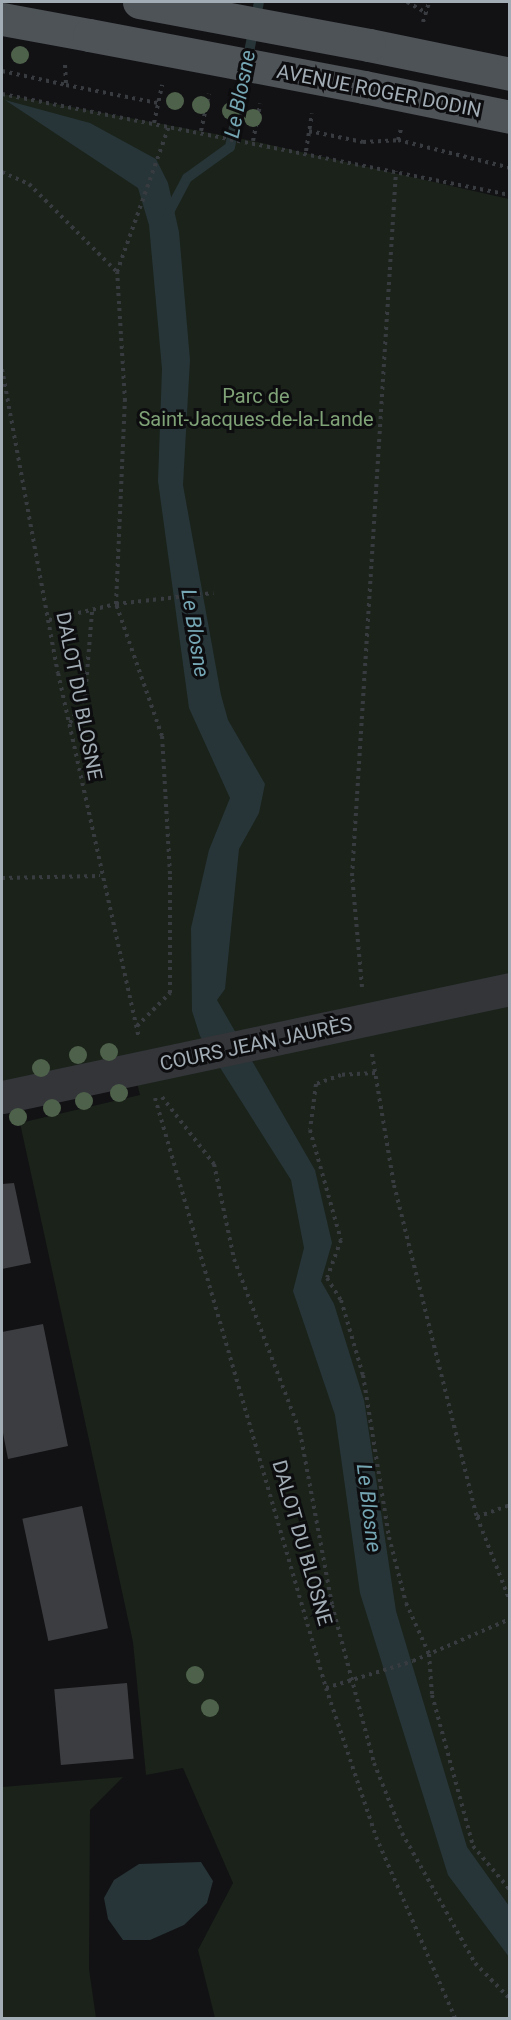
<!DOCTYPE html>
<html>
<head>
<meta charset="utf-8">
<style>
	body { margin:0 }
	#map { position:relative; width:511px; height:2020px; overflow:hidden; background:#121214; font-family:Roboto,sans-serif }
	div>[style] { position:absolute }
	.green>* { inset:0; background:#1a221a }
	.water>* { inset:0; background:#273538 }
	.stream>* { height:10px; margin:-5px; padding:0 5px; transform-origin:5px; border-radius:5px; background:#273538 }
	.building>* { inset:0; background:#3c3d41; transform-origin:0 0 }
	.path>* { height:4px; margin-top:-2px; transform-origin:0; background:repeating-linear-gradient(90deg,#383c40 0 3px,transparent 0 7.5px) }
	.minor>* { height:33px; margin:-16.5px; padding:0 16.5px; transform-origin:16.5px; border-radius:16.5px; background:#333539 }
	.major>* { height:33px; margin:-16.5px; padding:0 16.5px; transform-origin:16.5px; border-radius:16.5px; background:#4e5358 }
	.major-bridge>* { height:33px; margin:-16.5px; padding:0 16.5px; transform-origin:16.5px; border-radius:16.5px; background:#4e5358 }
	.trees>* { width:18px; height:18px; margin:-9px; border-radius:50%; background:#4e614a }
	span { translate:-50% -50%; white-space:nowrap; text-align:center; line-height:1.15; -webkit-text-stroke:6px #0d0d0f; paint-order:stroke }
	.street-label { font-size:20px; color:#a2adb5 }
	.park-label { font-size:20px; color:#7fa277 }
	.water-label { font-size:21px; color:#75a6b4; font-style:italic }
	.frame { position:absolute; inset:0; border:3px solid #a2adb5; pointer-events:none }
</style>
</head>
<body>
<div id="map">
	<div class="green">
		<div style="clip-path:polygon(2px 94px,253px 141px,509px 199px,509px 2018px,215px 2018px,198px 1950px,233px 1883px,183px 1768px,146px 1775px,133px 1642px,20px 1123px,140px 1095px,134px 1070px,2px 1097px)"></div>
		<div style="clip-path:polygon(123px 1777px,90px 1810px,89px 1969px,96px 2018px,2px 2018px,2px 1787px)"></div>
	</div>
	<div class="water">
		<div style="clip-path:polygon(5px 100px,90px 123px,156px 159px,168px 183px,179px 232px,190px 360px,183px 485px,221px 695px,228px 720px,265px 784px,259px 813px,239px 849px,225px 989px,217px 1000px,315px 1170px,332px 1243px,321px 1281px,334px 1304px,364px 1400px,396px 1611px,467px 1847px,509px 1906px,509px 1957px,448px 1875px,360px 1593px,335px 1415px,293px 1291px,304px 1248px,291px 1180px,200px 1036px,192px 1011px,191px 928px,209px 850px,230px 798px,189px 708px,158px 481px,162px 369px,149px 225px,138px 188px)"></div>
		<div style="clip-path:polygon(201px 1862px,213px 1881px,207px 1903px,184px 1925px,150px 1940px,123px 1940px,108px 1919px,104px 1898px,114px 1880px,139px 1864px)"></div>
	</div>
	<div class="stream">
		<div style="left:168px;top:214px;width:41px;rotate:-62.2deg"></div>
		<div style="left:187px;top:178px;width:53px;rotate:-35.8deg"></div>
		<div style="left:230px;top:147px;width:148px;rotate:-78.7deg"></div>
	</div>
	<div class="building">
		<div style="clip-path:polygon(14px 1183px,31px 1263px,2px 1269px,2px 1184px)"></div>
		<div style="clip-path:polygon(43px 1324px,68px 1446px,8px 1459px,2px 1428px,2px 1332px)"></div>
		<div style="left:82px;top:1506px;width:125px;height:61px;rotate:78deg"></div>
		<div style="left:127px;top:1683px;width:76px;height:73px;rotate:85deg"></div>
	</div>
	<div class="path">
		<div style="left:407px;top:2px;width:23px;rotate:29deg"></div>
		<div style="left:423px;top:22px;width:21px;rotate:-73deg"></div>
		<div style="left:65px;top:65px;width:20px;rotate:87deg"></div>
		<div style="left:66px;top:85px;width:94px;rotate:11.1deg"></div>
		<div style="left:2px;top:71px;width:66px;rotate:12.3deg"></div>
		<div style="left:2px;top:94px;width:518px;rotate:11.24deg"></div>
		<div style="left:154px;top:123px;width:39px;rotate:-78deg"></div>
		<div style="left:201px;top:131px;width:38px;rotate:-78deg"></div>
		<div style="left:309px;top:131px;width:55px;rotate:11.5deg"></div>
		<div style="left:363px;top:142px;width:35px;rotate:-3deg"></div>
		<div style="left:398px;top:140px;width:11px;rotate:-75deg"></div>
		<div style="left:398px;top:140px;width:115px;rotate:14deg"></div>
		<div style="left:253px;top:141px;width:38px;rotate:-79deg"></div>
		<div style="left:306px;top:151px;width:38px;rotate:-81deg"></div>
		<div style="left:2px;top:172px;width:30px;rotate:24deg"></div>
		<div style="left:29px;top:184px;width:124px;rotate:45deg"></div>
		<div style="left:2px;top:369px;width:309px;rotate:79.6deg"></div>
		<div style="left:58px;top:673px;width:371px;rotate:77.5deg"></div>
		<div style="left:49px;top:620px;width:69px;rotate:-13.4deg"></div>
		<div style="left:116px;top:604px;width:98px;rotate:-6.5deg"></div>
		<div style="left:70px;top:723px;width:30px;rotate:-60deg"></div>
		<div style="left:85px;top:697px;width:86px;rotate:-85.3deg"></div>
		<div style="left:2px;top:878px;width:98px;rotate:-1.2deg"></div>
		<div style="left:362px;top:987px;width:111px;rotate:-95.1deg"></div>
		<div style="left:352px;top:876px;width:706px;rotate:-86.43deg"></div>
		<div style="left:137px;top:1026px;width:47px;rotate:-45deg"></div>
		<div style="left:170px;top:993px;width:119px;rotate:-90deg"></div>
		<div style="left:170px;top:874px;width:138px;rotate:-93.3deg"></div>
		<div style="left:162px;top:736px;width:140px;rotate:-109.2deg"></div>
		<div style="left:116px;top:604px;width:203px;rotate:-87.5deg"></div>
		<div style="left:125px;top:401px;width:129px;rotate:-93.5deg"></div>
		<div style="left:117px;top:272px;width:155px;rotate:-70.4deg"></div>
		<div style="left:372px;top:1054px;width:133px;rotate:80.5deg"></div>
		<div style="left:394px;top:1185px;width:342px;rotate:76deg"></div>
		<div style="left:477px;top:1517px;width:90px;rotate:68.6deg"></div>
		<div style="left:375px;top:1073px;width:34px;rotate:177deg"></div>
		<div style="left:341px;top:1075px;width:27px;rotate:160deg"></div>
		<div style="left:316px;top:1084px;width:46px;rotate:97.4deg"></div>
		<div style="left:310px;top:1130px;width:114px;rotate:74.3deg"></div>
		<div style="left:341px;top:1240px;width:40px;rotate:110.2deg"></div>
		<div style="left:327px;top:1278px;width:26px;rotate:58deg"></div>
		<div style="left:341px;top:1300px;width:78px;rotate:73.7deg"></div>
		<div style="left:363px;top:1375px;width:164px;rotate:80.9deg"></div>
		<div style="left:389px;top:1537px;width:68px;rotate:75.6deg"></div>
		<div style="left:406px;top:1603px;width:56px;rotate:65.7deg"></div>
		<div style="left:429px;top:1654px;width:41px;rotate:85.8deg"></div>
		<div style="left:432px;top:1695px;width:156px;rotate:74.8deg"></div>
		<div style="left:473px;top:1846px;width:57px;rotate:49.9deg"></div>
		<div style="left:162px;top:1097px;width:85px;rotate:52.2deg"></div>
		<div style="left:214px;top:1164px;width:97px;rotate:78.1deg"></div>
		<div style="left:234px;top:1259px;width:185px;rotate:69.1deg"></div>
		<div style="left:300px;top:1432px;width:176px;rotate:79.5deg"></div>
		<div style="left:332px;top:1605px;width:163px;rotate:75.1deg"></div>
		<div style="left:374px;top:1763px;width:75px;rotate:68.2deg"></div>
		<div style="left:402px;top:1833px;width:149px;rotate:60.7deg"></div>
		<div style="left:475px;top:1963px;width:50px;rotate:45.8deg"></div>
		<div style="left:155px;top:1098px;width:614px;rotate:73.84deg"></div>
		<div style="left:326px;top:1688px;width:157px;rotate:71.4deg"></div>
		<div style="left:376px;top:1837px;width:197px;rotate:66.4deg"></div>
		<div style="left:477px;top:1517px;width:35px;rotate:-20deg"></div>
		<div style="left:326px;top:1688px;width:91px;rotate:-17.2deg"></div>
		<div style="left:413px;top:1661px;width:106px;rotate:-23.4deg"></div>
	</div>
	<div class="minor">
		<div style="left:2px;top:1097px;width:519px;rotate:-12deg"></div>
	</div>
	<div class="major">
		<div style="left:2px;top:19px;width:88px;rotate:10.4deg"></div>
		<div style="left:369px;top:45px;width:144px;rotate:11.6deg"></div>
		<div style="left:364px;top:87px;width:149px;rotate:11.6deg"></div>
	</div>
	<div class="major-bridge">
		<div style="left:139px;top:2px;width:234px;rotate:10.6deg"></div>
		<div style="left:89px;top:35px;width:280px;rotate:10.7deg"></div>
	</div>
	<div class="trees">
		<div style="left:20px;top:55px"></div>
		<div style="left:175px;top:101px"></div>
		<div style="left:201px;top:105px"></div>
		<div style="left:231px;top:111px"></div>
		<div style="left:253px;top:118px"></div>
		<div style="left:109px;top:1052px"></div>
		<div style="left:78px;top:1055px"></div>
		<div style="left:41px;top:1068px"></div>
		<div style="left:119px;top:1093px"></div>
		<div style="left:84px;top:1101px"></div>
		<div style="left:52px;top:1108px"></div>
		<div style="left:18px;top:1117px"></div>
		<div style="left:195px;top:1675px"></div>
		<div style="left:210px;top:1708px"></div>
	</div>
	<div class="street-label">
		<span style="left:379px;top:91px;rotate:11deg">AVENUE ROGER DODIN</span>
		<span style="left:79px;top:696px;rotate:79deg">DALOT DU BLOSNE</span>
		<span style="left:256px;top:1044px;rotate:-12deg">COURS JEAN JAURÈS</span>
		<span style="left:302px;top:1543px;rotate:74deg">DALOT DU BLOSNE</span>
	</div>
	<div class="park-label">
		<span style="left:256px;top:408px">Parc de<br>Saint-Jacques-de-la-Lande</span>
	</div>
	<div class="water-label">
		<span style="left:240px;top:94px;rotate:-79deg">Le Blosne</span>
		<span style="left:195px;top:633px;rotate:81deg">Le Blosne</span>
		<span style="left:369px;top:1508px;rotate:83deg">Le Blosne</span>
	</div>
	<div class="frame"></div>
</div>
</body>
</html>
